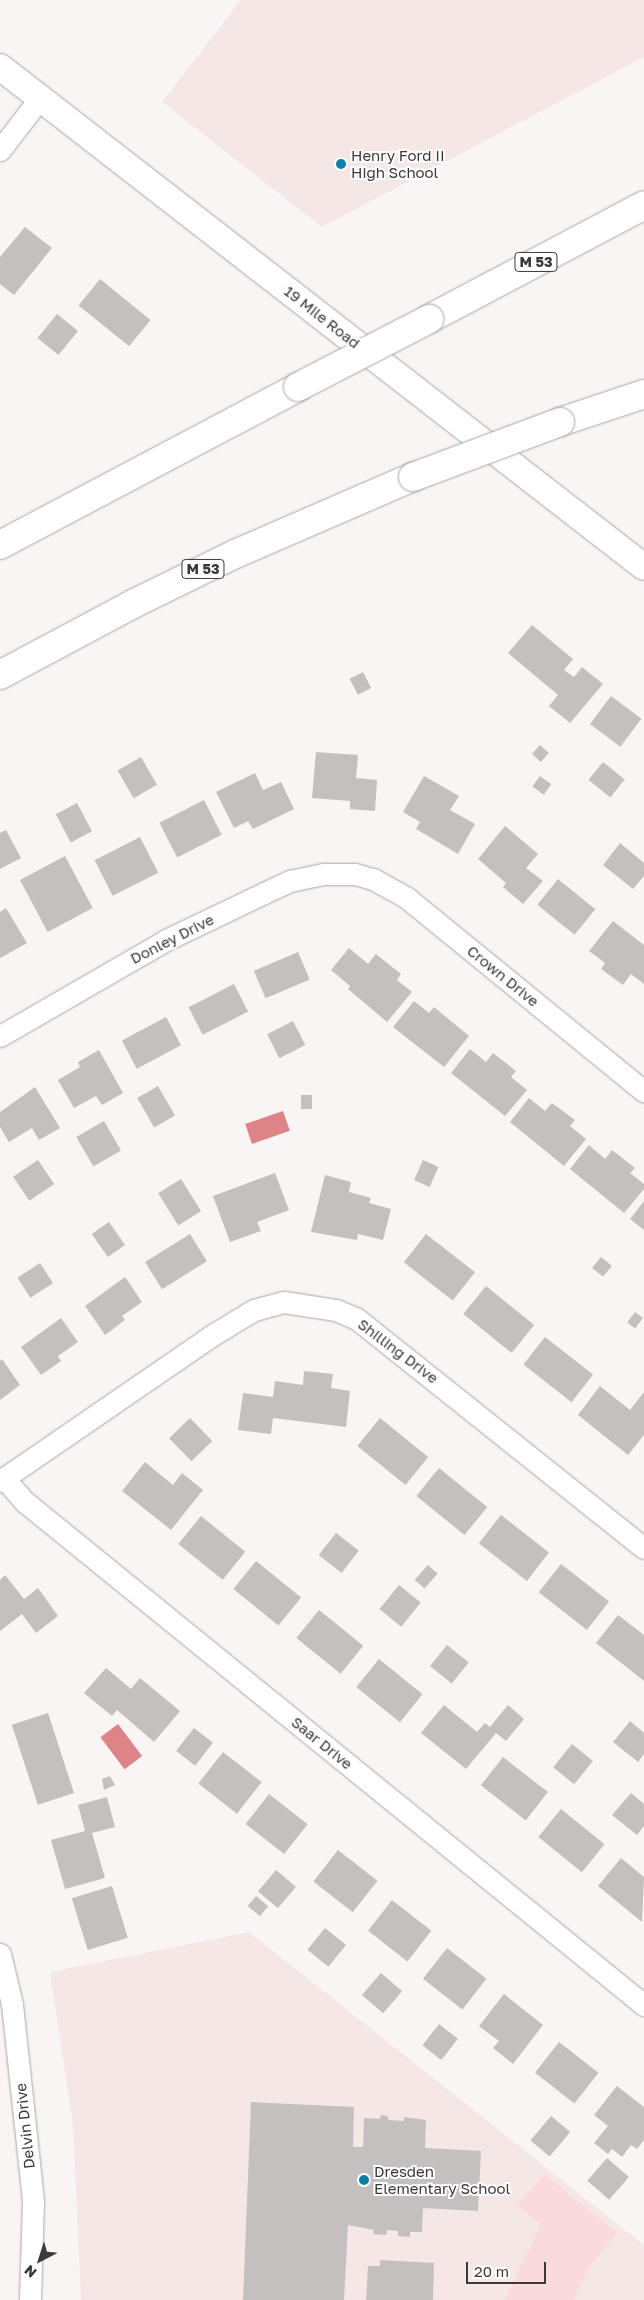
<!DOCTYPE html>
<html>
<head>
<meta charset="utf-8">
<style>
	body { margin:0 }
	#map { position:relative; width:644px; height:2300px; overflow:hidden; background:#faf5f5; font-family:"Golos Text",sans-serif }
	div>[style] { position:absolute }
	.built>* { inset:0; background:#f6e7e7 }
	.green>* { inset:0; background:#fadada }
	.water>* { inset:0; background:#dc8487; transform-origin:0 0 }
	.building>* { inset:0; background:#c5c0c0; transform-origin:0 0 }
	.roads { filter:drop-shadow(0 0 1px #aba6a6) drop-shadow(0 0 1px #aba6a6) }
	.minor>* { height:21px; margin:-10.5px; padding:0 10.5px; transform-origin:10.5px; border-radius:10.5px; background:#fff }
	.tertiary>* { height:26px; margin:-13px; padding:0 13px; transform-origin:13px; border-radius:13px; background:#fff }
	.motorway>* { height:28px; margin:-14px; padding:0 14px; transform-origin:14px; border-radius:14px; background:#fff }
	.bridges { filter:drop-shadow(0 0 1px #aba6a6) drop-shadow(0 0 1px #aba6a6) }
	.motorway-bridge>* { height:28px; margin:-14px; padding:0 14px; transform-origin:14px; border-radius:14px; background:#fff }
	.dots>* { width:14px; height:14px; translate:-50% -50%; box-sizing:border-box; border:2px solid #fff; border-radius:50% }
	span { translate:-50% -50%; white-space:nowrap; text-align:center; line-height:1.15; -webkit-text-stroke:4px #fff; paint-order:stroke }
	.shield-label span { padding:1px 4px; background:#fff; border:1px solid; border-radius:4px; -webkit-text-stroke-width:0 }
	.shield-label { font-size:14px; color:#3b3939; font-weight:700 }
	.poi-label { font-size:15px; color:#3b3939 }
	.left { translate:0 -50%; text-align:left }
	.street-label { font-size:15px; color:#3b3939 }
	.north { position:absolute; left:15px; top:2235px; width:50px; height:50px; -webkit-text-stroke:4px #fff; paint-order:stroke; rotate:220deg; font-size:14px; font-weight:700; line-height:20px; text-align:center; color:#3b3939 }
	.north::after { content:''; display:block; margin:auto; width:18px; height:22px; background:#3b3939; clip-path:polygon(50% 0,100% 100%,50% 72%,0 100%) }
	.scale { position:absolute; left:466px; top:2262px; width:80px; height:22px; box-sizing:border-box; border:2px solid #3b3939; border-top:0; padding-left:6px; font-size:15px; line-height:18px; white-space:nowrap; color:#3b3939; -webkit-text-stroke:4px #fff; paint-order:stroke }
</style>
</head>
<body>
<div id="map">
	<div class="built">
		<div style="clip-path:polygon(241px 0,644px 0,644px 57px,322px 227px,162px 102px)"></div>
		<div style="clip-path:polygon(249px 1932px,644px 2245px,644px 2300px,81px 2300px,73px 2125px,50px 1972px)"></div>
	</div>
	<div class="green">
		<div style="clip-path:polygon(544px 2174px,617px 2233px,589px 2268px,573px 2300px,505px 2300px,541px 2224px,517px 2206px)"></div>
	</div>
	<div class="water">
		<div style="left:283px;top:1111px;width:21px;height:40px;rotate:71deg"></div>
		<div style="left:118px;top:1724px;width:40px;height:22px;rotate:53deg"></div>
	</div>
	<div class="building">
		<div style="clip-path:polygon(25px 227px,52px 248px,14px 295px,0 284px,0 257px)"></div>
		<div style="left:100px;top:279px;width:65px;height:34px;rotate:39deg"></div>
		<div style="left:57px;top:314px;width:27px;height:31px;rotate:39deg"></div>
		<div style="clip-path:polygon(532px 625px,573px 659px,564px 670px,574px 677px,582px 667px,603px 684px,570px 723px,549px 706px,558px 695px,508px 653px)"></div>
		<div style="left:363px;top:672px;width:18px;height:15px;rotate:63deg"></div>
		<div style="left:611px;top:696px;width:38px;height:35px;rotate:37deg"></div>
		<div style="left:540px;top:745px;width:12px;height:12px;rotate:42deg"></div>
		<div style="clip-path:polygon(316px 752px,358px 755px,356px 778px,377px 780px,375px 811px,350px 809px,350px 801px,312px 798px)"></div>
		<div style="left:141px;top:757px;width:32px;height:27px;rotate:60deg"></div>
		<div style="left:603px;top:762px;width:28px;height:23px;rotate:39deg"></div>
		<div style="clip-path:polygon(255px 773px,263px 790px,281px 782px,294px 809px,253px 829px,248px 821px,234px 828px,216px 792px)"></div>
		<div style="clip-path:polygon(424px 776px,459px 796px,450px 810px,475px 824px,458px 854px,416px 829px,420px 822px,403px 812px)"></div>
		<div style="left:540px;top:776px;width:14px;height:13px;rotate:36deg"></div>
		<div style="left:204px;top:800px;width:39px;height:50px;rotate:63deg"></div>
		<div style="left:77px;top:803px;width:32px;height:24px;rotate:62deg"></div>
		<div style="clip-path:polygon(505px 826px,538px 854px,526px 868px,543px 881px,523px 904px,503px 887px,506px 883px,478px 859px)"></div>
		<div style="clip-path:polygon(6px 830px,21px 858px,0 869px,0 833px)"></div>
		<div style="left:140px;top:837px;width:40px;height:51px;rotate:63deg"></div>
		<div style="clip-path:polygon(620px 843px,644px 863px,644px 876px,633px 889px,603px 865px)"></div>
		<div style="left:65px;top:856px;width:59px;height:51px;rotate:62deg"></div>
		<div style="left:558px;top:879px;width:48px;height:33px;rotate:39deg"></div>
		<div style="clip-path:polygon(6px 908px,27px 943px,0 958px,0 912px)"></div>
		<div style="clip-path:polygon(613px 921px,644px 945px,644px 984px,631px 974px,623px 985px,601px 969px,605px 963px,589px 951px)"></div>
		<div style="clip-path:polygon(349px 948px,368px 964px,376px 954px,401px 974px,397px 980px,412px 992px,387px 1022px,348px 989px,350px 986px,331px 970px)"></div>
		<div style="left:298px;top:952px;width:30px;height:48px;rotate:67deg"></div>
		<div style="left:234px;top:984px;width:31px;height:51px;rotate:63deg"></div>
		<div style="clip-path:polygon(414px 1001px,429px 1013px,434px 1007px,469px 1036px,444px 1067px,393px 1027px)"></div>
		<div style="left:166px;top:1017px;width:32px;height:50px;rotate:62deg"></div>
		<div style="left:293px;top:1021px;width:27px;height:29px;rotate:63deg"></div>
		<div style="clip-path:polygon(470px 1049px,486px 1062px,493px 1053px,516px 1071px,511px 1077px,527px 1090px,505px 1116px,451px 1073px)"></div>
		<div style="clip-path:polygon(99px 1050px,123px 1093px,102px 1105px,96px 1096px,74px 1108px,58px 1080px,80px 1067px,78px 1062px)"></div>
		<div style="left:158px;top:1086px;width:34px;height:24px;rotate:60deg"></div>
		<div style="clip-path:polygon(35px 1087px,60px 1128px,39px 1140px,32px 1128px,9px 1142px,0 1127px,0 1112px)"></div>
		<div style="left:301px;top:1095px;width:11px;height:14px"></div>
		<div style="clip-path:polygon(529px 1098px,545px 1111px,552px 1103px,575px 1120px,570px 1126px,586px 1139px,564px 1166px,510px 1122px)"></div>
		<div style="left:104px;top:1121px;width:34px;height:32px;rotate:60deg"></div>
		<div style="clip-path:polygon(589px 1145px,605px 1159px,612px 1150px,635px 1168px,630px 1173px,644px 1184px,644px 1189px,624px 1213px,570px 1169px)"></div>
		<div style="left:38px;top:1160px;width:29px;height:30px;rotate:56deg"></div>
		<div style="left:423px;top:1160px;width:17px;height:22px;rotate:24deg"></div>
		<div style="clip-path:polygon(275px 1173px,289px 1210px,257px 1222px,261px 1231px,230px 1242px,213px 1196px)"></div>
		<div style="clip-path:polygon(325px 1175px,351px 1182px,349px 1192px,371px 1198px,369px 1203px,391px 1209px,383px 1240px,358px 1234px,357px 1240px,311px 1232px)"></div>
		<div style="left:181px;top:1179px;width:38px;height:27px;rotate:58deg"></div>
		<div style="clip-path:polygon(644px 1201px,644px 1230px,630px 1219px)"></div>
		<div style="left:109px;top:1222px;width:28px;height:21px;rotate:55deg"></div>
		<div style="left:190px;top:1234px;width:32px;height:53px;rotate:58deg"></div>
		<div style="left:426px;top:1234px;width:62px;height:36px;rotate:38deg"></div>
		<div style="left:601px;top:1257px;width:14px;height:14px;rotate:39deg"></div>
		<div style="left:40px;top:1263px;width:24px;height:27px;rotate:57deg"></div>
		<div style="clip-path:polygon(125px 1277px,142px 1302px,122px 1316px,125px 1320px,105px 1335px,85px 1306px)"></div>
		<div style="left:486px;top:1286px;width:62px;height:36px;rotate:39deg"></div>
		<div style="left:635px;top:1312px;width:10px;height:13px;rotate:37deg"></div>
		<div style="clip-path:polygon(61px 1318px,78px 1342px,58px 1356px,61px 1361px,41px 1375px,21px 1347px)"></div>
		<div style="left:545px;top:1337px;width:61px;height:35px;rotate:38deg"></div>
		<div style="clip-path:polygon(2px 1359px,20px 1385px,0 1400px,0 1361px)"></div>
		<div style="clip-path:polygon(304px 1371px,333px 1374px,331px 1388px,350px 1391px,346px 1427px,273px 1418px,271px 1434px,238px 1430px,243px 1393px,273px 1397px,275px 1381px,303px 1385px)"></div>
		<div style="clip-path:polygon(600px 1386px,630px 1410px,644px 1392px,644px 1435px,628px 1455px,578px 1415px)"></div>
		<div style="left:190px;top:1418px;width:32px;height:29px;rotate:46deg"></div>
		<div style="left:380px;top:1418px;width:62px;height:36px;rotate:39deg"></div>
		<div style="clip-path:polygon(145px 1462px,173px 1485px,182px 1473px,203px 1490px,171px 1530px,122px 1491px)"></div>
		<div style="left:439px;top:1468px;width:62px;height:36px;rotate:39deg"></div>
		<div style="left:501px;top:1515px;width:61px;height:36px;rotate:38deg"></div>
		<div style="left:201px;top:1516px;width:57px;height:36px;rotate:39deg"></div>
		<div style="left:336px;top:1533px;width:29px;height:28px;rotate:38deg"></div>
		<div style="left:256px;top:1561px;width:58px;height:36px;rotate:39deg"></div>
		<div style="left:561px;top:1564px;width:61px;height:36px;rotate:38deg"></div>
		<div style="left:428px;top:1565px;width:13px;height:20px;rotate:42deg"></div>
		<div style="clip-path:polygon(5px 1575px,24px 1599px,38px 1588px,58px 1616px,36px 1633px,22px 1614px,0 1631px,0 1580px)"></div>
		<div style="left:399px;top:1585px;width:28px;height:31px;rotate:39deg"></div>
		<div style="left:319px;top:1610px;width:57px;height:36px;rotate:39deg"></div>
		<div style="clip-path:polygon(618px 1615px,644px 1635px,644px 1681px,596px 1643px)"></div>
		<div style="left:447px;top:1645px;width:28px;height:27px;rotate:39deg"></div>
		<div style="left:379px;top:1659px;width:56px;height:36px;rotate:39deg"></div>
		<div style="clip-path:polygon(106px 1668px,131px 1689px,140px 1678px,180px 1711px,154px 1742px,117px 1710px,112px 1716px,84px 1693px)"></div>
		<div style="clip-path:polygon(444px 1705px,477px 1732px,485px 1723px,490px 1727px,508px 1705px,524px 1719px,506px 1741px,496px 1733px,466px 1769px,421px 1733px)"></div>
		<div style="left:48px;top:1713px;width:84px;height:38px;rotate:72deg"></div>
		<div style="clip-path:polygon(630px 1721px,644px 1733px,644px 1754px,638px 1762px,613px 1742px)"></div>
		<div style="left:194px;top:1728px;width:24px;height:29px;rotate:38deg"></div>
		<div style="left:572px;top:1744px;width:27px;height:30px;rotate:39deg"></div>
		<div style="left:223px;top:1752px;width:49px;height:40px;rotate:38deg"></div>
		<div style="left:503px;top:1757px;width:57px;height:36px;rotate:38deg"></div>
		<div style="clip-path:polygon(110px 1776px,115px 1785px,104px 1790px,102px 1779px)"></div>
		<div style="clip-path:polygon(631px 1793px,644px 1804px,644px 1826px,637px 1835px,612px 1815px)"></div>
		<div style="left:269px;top:1794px;width:49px;height:38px;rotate:38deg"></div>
		<div style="clip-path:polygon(107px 1797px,115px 1827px,92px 1833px,105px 1878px,65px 1889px,51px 1840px,85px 1831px,78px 1805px)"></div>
		<div style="left:561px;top:1809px;width:56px;height:36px;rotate:39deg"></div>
		<div style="left:338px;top:1850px;width:50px;height:40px;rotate:38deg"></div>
		<div style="clip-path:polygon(621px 1858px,644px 1877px,642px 1922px,598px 1886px)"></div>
		<div style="left:276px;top:1870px;width:26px;height:28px;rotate:40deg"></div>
		<div style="left:112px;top:1886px;width:54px;height:42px;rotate:73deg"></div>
		<div style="left:256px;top:1896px;width:16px;height:13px;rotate:40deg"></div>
		<div style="left:392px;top:1900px;width:50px;height:39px;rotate:38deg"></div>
		<div style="left:325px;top:1928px;width:27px;height:28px;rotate:39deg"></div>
		<div style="left:447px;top:1948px;width:50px;height:39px;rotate:38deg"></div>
		<div style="left:381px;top:1973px;width:28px;height:29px;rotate:41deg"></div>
		<div style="clip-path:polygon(504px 1994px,543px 2025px,513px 2064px,493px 2048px,499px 2041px,479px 2026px)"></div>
		<div style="left:439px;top:2024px;width:24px;height:27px;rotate:38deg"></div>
		<div style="left:559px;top:2042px;width:50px;height:39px;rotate:38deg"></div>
		<div style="clip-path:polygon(617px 2086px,644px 2107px,644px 2140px,637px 2149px,631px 2145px,622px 2157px,612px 2149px,608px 2154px,594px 2143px,608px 2126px,594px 2115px)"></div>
		<div style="clip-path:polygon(251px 2102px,354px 2107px,353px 2147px,363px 2147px,364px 2118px,380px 2119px,381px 2115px,387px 2116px,389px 2120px,404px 2121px,404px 2117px,426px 2120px,425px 2148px,481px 2151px,478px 2211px,423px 2208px,422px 2232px,410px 2232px,410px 2237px,398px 2236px,398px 2231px,387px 2230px,386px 2235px,373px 2234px,374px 2230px,348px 2225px,344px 2300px,243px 2300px)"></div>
		<div style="left:551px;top:2116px;width:25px;height:32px;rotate:40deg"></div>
		<div style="left:607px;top:2158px;width:29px;height:30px;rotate:41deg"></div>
		<div style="clip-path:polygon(380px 2260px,434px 2263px,433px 2300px,366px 2300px,368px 2266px,380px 2266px)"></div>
	</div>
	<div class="roads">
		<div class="minor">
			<div style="left:0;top:150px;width:66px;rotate:-52.4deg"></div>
			<div style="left:0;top:1036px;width:192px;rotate:-30deg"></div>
			<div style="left:166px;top:940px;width:109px;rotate:-25.6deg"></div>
			<div style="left:264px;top:893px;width:29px;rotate:-25deg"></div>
			<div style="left:290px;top:881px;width:35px;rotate:-12deg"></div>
			<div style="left:324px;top:874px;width:31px"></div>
			<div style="left:355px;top:874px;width:19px;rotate:16deg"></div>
			<div style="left:373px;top:879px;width:39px;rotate:29deg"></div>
			<div style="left:407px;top:898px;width:306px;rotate:39.2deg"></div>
			<div style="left:4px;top:1478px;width:32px;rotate:49deg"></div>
			<div style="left:25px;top:1502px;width:798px;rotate:39.1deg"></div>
			<div style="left:0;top:1481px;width:256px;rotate:-34.5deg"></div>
			<div style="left:211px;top:1336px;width:50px;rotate:-31.2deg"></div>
			<div style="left:254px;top:1310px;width:31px;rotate:-15deg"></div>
			<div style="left:284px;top:1302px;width:53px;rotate:8.7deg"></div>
			<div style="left:336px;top:1310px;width:23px;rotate:23deg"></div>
			<div style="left:357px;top:1319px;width:367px;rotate:38.6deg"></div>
			<div style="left:0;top:1954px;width:51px;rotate:76.5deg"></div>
			<div style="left:12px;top:2004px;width:199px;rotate:83.9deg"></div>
			<div style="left:33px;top:2202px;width:98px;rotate:91.8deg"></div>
		</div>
		<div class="tertiary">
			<div style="left:0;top:67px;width:815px;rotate:37.83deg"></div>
		</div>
		<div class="motorway">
			<div style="left:429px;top:319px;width:243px;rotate:-27.9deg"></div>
			<div style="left:560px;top:422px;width:89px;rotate:-18.4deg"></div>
			<div style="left:0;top:545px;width:337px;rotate:-27.9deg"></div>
			<div style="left:0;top:675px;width:153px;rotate:-28.1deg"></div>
			<div style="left:135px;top:603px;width:111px;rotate:-26.1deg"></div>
			<div style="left:235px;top:554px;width:194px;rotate:-23.4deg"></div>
		</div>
	</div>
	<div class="bridges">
		<div class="motorway-bridge">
			<div style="left:298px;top:387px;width:148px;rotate:-27.4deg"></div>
			<div style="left:413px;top:477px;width:157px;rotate:-20.5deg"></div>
		</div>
	</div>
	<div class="dots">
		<div style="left:341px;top:164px;background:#0a81a7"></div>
		<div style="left:364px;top:2180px;background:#0a81a7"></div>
	</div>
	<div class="shield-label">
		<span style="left:536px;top:262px">M 53</span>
		<span style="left:203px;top:569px">M 53</span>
	</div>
	<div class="poi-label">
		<span class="left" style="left:351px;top:164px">Henry Ford II<br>High School</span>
		<span class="left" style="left:374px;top:2180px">Dresden<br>Elementary School</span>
	</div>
	<div class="street-label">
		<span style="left:322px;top:317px;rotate:38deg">19 Mile Road</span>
		<span style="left:172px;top:939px;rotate:-27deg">Donley Drive</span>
		<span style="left:503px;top:976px;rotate:39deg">Crown Drive</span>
		<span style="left:398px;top:1351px;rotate:37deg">Shilling Drive</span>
		<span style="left:322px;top:1743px;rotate:39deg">Saar Drive</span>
		<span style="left:25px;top:2126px;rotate:-96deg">Delvin Drive</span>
	</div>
	<div class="north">N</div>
	<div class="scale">20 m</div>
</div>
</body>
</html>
